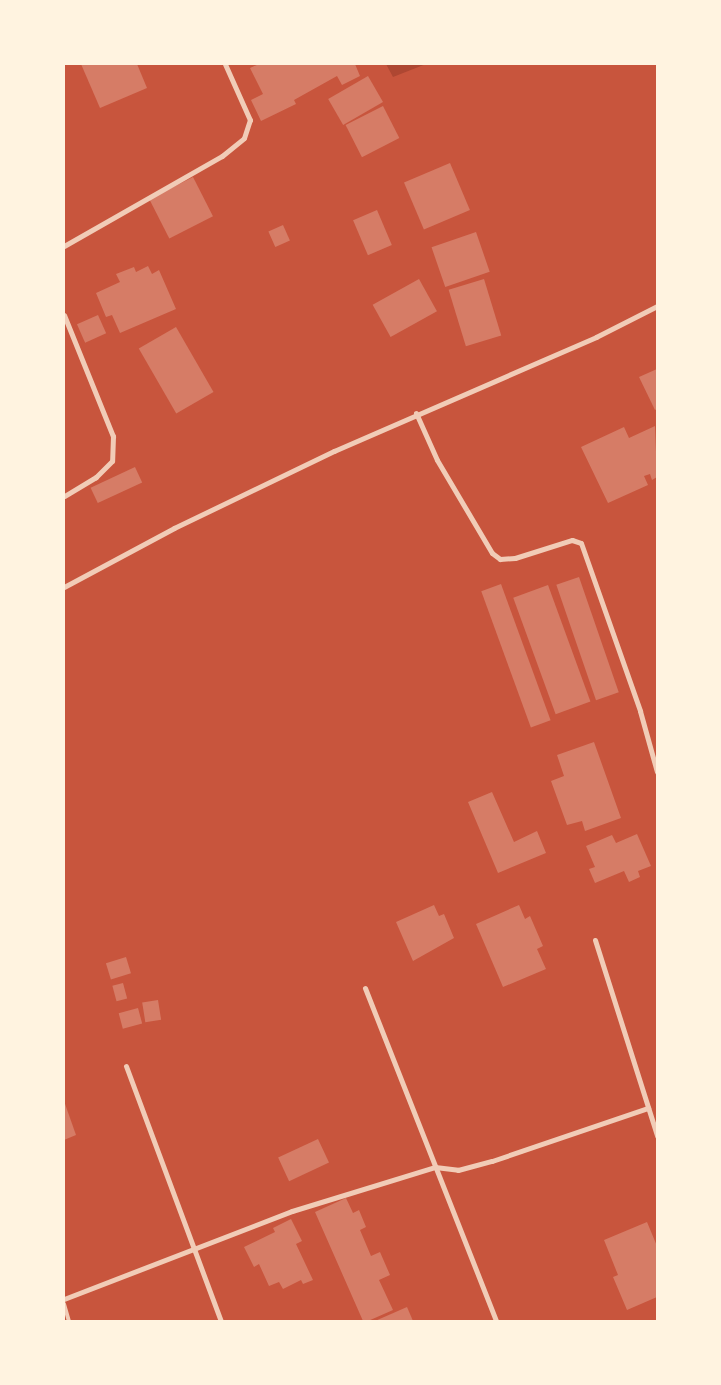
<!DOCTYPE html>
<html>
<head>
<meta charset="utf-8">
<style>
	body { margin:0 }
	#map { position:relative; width:721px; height:1385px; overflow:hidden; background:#c8553d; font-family:"Source Sans 3",sans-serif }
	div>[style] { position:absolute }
	.green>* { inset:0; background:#ae4732 }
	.building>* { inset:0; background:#d67c66; transform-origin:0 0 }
	.service>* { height:4px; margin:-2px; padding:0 2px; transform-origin:2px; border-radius:2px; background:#f1ccb7 }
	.minor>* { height:5px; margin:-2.5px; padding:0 2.5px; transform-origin:2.5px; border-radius:2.5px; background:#f1ccb7 }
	span { translate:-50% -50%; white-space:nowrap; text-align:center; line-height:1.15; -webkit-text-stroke:4px #fff3e0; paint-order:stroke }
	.frame { position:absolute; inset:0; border:65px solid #fff3e0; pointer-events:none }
</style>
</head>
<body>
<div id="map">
	<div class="green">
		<div style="clip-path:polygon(386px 64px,426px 64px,393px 77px)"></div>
	</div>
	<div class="building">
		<div style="clip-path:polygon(81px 64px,137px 64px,147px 88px,100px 108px)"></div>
		<div style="clip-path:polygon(259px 64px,355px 64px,360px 76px,342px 85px,337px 76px,294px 100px,296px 104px,261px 121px,251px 100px,263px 94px,250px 68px)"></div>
		<div style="left:368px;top:76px;width:30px;height:46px;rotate:60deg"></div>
		<div style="left:383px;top:106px;width:36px;height:42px;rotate:63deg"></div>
		<div style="left:450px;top:163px;width:51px;height:50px;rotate:67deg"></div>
		<div style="left:193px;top:177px;width:44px;height:49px;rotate:63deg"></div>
		<div style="left:377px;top:210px;width:38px;height:26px;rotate:67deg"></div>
		<div style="left:283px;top:225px;width:17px;height:16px;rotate:66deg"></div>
		<div style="left:476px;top:232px;width:42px;height:47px;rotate:71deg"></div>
		<div style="clip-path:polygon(148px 266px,152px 274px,159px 270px,176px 309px,120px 333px,112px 315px,106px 317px,96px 293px,120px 282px,116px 274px,134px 267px,136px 272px)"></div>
		<div style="left:419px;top:279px;width:37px;height:53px;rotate:61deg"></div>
		<div style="left:484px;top:279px;width:59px;height:37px;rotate:73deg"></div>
		<div style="left:98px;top:315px;width:20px;height:23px;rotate:66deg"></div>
		<div style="left:176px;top:327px;width:75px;height:43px;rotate:60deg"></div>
		<div style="clip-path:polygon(657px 369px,657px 409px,655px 410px,639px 377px)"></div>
		<div style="clip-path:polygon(655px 426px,657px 477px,652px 480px,650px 474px,644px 476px,648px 485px,608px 503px,581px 447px,624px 427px,629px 438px)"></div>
		<div style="left:135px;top:467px;width:17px;height:49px;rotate:65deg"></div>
		<div style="left:579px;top:577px;width:122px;height:24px;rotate:71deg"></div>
		<div style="left:501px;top:584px;width:145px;height:21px;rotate:70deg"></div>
		<div style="left:548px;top:585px;width:124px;height:37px;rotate:70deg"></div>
		<div style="clip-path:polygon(594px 742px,621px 818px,585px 831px,582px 821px,567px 825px,551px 781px,564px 776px,557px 755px)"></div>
		<div style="clip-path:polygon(492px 792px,514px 842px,537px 831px,546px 853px,498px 873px,468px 802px)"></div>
		<div style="clip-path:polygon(637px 834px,651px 866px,638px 871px,640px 877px,629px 882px,624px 871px,595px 883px,589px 869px,595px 867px,586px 846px,612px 835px,616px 843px)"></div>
		<div style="clip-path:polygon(434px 905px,439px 916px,444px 914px,454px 938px,413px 961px,396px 922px)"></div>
		<div style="clip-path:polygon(519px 905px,525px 919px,530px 916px,543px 946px,537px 949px,546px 969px,503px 987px,476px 924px)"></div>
		<div style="left:126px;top:957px;width:17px;height:21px;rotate:73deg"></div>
		<div style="left:123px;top:983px;width:16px;height:11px;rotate:75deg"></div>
		<div style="left:158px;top:1000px;width:20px;height:16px;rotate:81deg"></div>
		<div style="left:138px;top:1008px;width:16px;height:20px;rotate:75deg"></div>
		<div style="clip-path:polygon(64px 1101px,76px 1135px,64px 1140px)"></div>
		<div style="left:318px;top:1139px;width:26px;height:44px;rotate:65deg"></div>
		<div style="clip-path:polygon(346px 1198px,353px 1213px,359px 1210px,366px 1227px,360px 1230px,371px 1256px,380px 1252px,390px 1275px,379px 1280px,393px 1310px,368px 1321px,363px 1321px,315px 1212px)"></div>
		<div style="clip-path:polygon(291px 1219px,302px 1241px,296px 1244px,313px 1280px,303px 1284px,301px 1280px,283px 1289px,279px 1282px,269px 1286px,259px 1264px,254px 1267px,244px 1247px,275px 1232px,273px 1228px)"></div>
		<div style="clip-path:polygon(647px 1222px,657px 1246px,657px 1297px,627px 1310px,613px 1277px,618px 1275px,604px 1240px)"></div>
		<div style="clip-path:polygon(407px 1307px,413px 1321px,375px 1321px)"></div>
	</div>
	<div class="service">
		<div style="left:64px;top:1304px;width:18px;rotate:74deg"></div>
	</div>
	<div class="minor">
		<div style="left:64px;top:246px;width:182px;rotate:-29.7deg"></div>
		<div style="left:222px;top:156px;width:28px;rotate:-39deg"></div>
		<div style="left:244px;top:138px;width:19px;rotate:-72deg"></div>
		<div style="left:250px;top:120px;width:61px;rotate:-114.1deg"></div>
		<div style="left:64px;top:315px;width:131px;rotate:68deg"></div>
		<div style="left:113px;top:436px;width:25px;rotate:92deg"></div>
		<div style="left:112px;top:461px;width:23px;rotate:135deg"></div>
		<div style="left:96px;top:477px;width:37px;rotate:149deg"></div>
		<div style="left:416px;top:413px;width:51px;rotate:65.9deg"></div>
		<div style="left:437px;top:460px;width:108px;rotate:59.4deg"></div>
		<div style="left:492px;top:553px;width:10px;rotate:37deg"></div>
		<div style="left:500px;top:559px;width:15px;rotate:-4deg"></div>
		<div style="left:515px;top:558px;width:60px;rotate:-17.5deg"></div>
		<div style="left:572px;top:540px;width:9px;rotate:18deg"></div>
		<div style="left:581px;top:543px;width:178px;rotate:70.6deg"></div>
		<div style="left:640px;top:711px;width:63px;rotate:74.4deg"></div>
		<div style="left:64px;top:587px;width:125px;rotate:-28.2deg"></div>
		<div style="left:174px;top:528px;width:178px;rotate:-25.7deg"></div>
		<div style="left:334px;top:451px;width:286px;rotate:-23.5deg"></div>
		<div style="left:596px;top:337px;width:68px;rotate:-26.9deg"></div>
		<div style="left:595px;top:940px;width:206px;rotate:72.4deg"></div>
		<div style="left:365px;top:988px;width:358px;rotate:68.5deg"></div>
		<div style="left:126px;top:1066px;width:272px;rotate:69.6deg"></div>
		<div style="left:64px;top:1299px;width:244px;rotate:-21.1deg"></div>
		<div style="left:292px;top:1211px;width:150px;rotate:-17.1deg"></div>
		<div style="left:435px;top:1167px;width:23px;rotate:7deg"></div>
		<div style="left:458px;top:1170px;width:35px;rotate:-15deg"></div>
		<div style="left:492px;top:1161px;width:165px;rotate:-18.8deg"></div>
	</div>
	<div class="frame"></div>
</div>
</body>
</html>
